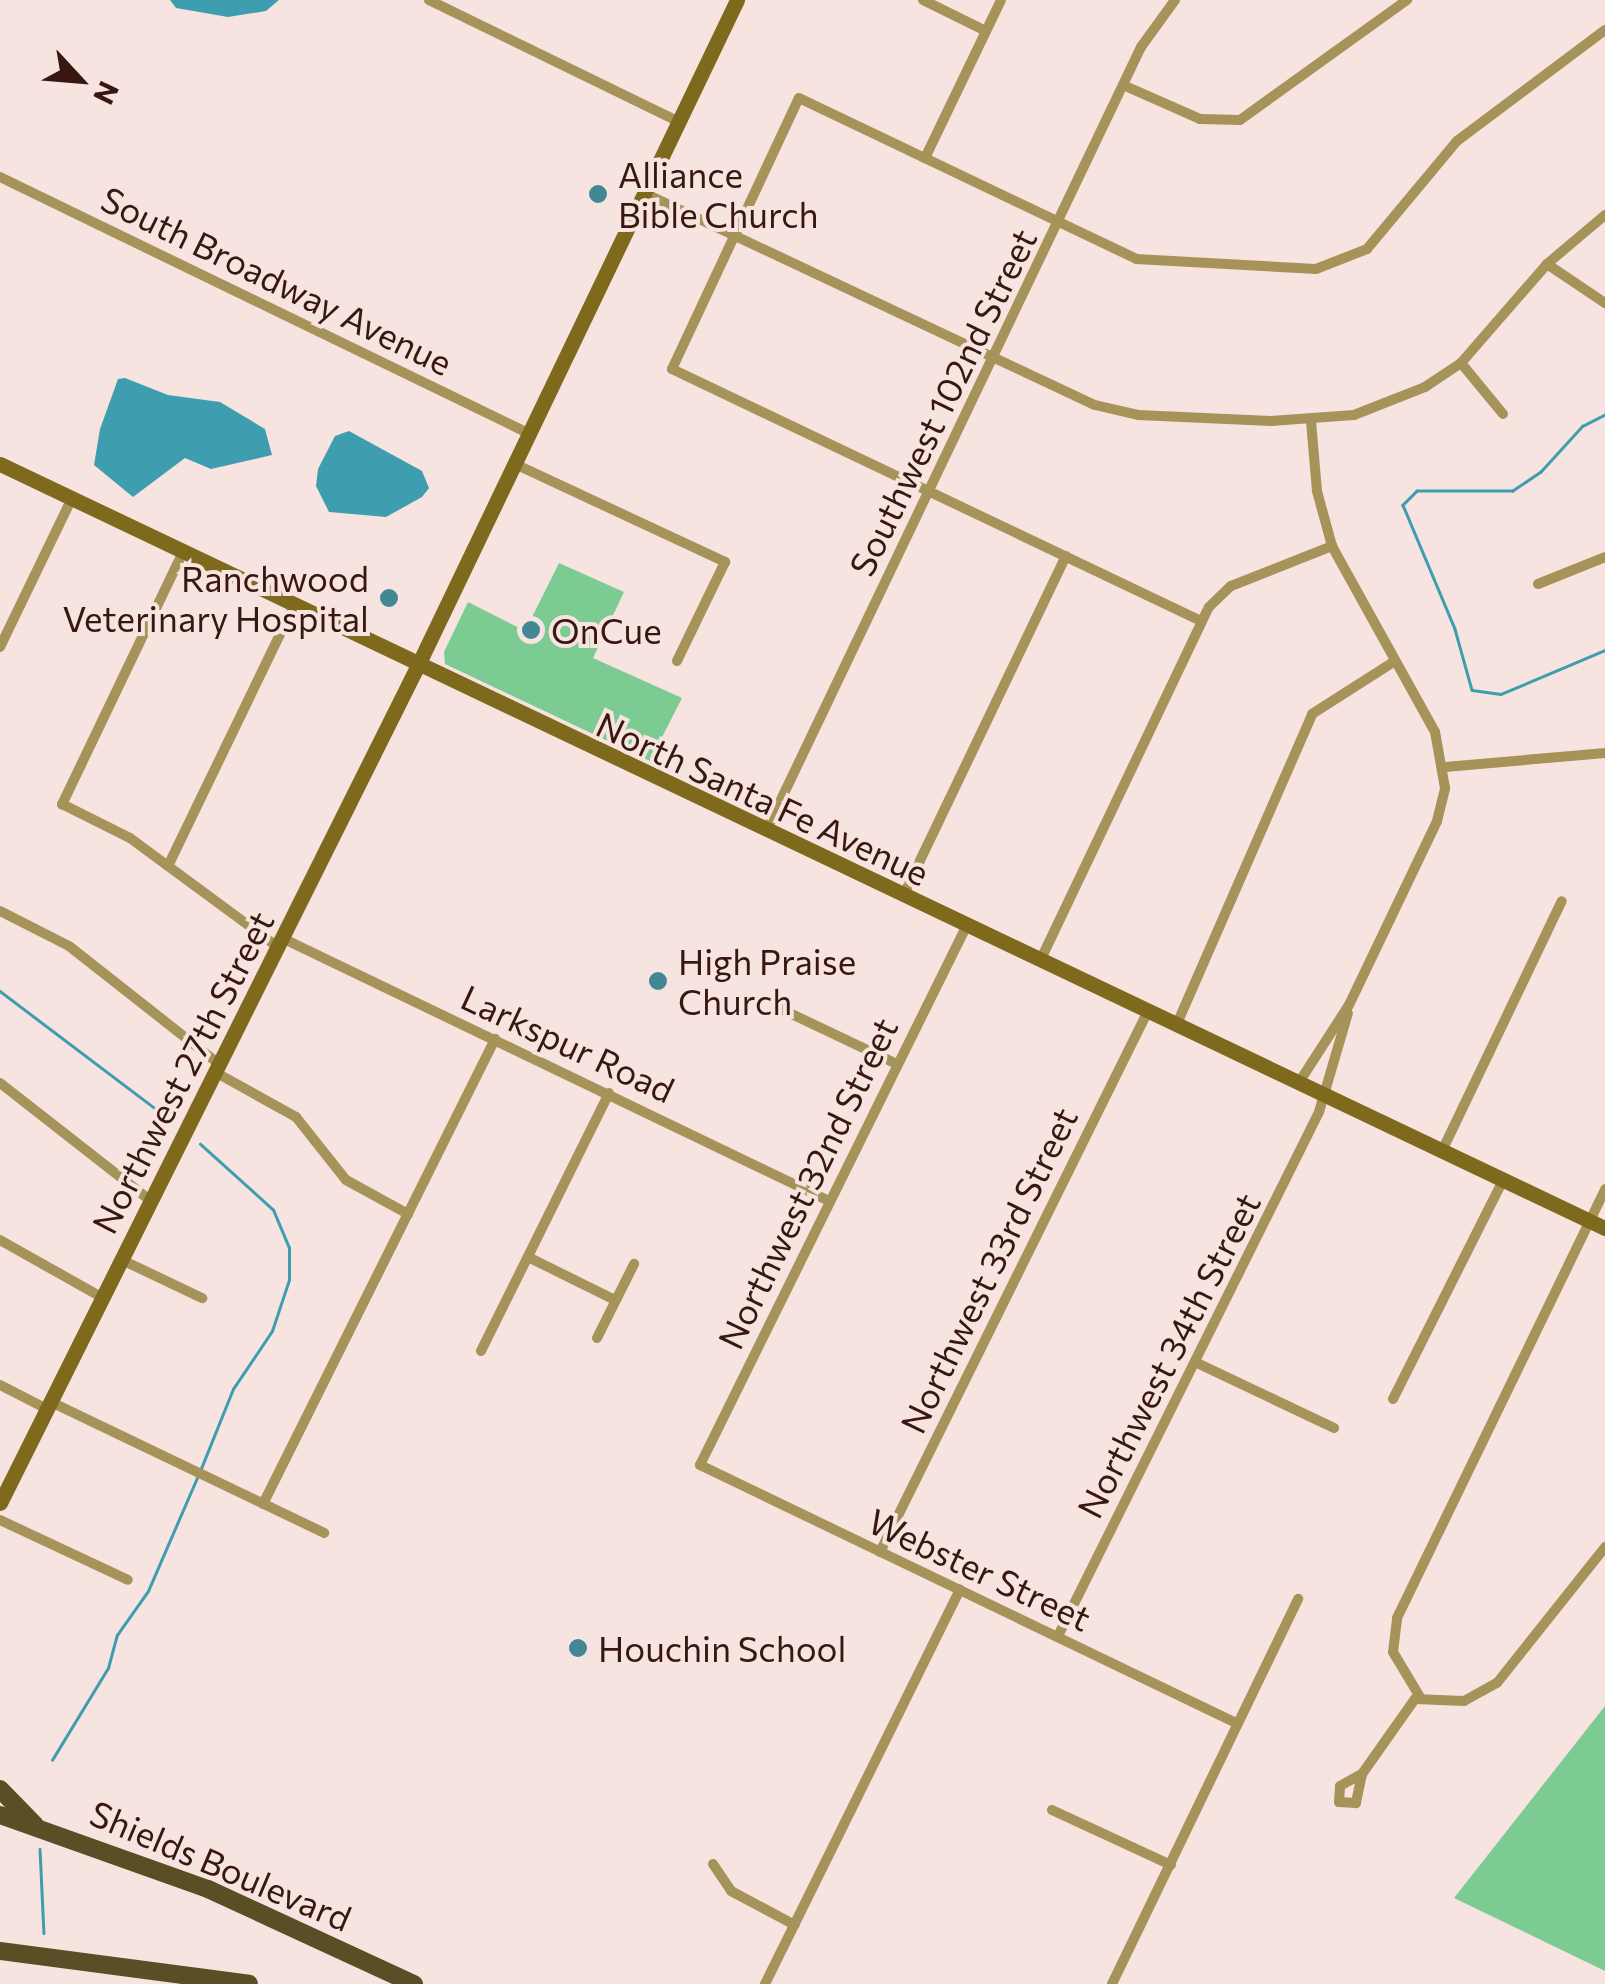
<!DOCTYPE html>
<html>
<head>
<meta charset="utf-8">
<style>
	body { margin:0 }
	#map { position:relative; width:1605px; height:1984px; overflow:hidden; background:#f7e4e0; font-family:Commissioner,sans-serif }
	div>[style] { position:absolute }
	.green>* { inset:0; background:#7bcb93 }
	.water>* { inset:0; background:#3e9eb0 }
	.stream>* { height:2.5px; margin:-1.25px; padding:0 1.25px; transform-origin:1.25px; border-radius:1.25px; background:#3e9eb0 }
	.street>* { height:10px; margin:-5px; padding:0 5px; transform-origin:5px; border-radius:5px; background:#a5935a }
	.secondary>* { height:15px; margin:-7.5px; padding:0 7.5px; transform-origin:7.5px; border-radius:7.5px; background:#7f691d }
	.primary>* { height:18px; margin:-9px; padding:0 9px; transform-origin:9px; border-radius:9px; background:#5a4e26 }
	.dots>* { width:28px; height:28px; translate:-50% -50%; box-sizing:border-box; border:5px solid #f7e4e0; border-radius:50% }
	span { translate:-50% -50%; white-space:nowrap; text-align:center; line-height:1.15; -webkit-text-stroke:8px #f7e4e0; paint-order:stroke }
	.poi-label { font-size:35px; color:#381711 }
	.left { translate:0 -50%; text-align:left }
	.right { translate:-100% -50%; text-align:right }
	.street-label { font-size:35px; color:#381711 }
	.north { position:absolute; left:30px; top:30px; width:100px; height:100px; -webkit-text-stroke:8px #f7e4e0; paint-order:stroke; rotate:116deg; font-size:28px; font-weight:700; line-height:40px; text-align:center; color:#381711 }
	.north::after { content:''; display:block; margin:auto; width:35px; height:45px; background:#381711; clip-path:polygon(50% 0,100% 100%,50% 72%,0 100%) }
</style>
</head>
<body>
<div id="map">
	<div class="green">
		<div style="clip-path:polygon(559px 563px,624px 592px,593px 658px,682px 698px,650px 761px,445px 664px,444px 652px,468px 602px,525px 631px)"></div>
		<div style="clip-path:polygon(1605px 1706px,1605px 1971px,1454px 1898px)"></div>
	</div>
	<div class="water">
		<div style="clip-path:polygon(170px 0,279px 0,266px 11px,228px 17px,176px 8px)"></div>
		<div style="clip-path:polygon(125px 378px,168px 395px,220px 402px,265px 429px,272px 455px,211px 469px,185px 458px,133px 497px,94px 465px,100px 429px,118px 379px)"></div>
		<div style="clip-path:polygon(349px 431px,422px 471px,429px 488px,422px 497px,386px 517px,329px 512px,316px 486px,318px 469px,335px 436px)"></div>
	</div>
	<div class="stream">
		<div style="left:1605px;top:415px;width:25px;rotate:153deg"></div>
		<div style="left:1583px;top:426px;width:62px;rotate:132.4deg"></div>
		<div style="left:1541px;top:472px;width:34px;rotate:146deg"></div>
		<div style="left:1513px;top:491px;width:96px;rotate:180deg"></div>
		<div style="left:1417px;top:491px;width:20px;rotate:135deg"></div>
		<div style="left:1403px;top:505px;width:134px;rotate:67.2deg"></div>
		<div style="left:1455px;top:629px;width:63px;rotate:74.4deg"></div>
		<div style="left:1472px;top:690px;width:29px;rotate:8deg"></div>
		<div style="left:1501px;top:694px;width:113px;rotate:-22.9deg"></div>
		<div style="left:0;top:991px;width:212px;rotate:37.1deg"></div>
		<div style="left:200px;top:1471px;width:88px;rotate:-68.1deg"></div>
		<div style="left:233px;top:1389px;width:70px;rotate:-56.1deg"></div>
		<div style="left:272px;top:1331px;width:54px;rotate:-71.6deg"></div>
		<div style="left:289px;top:1280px;width:32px;rotate:-90deg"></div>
		<div style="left:289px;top:1248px;width:41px;rotate:-112.8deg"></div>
		<div style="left:273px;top:1210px;width:98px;rotate:-137.9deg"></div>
		<div style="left:52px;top:1760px;width:108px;rotate:-58.7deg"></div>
		<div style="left:108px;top:1668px;width:34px;rotate:-75deg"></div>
		<div style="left:117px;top:1635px;width:54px;rotate:-54.8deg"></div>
		<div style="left:148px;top:1591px;width:123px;rotate:-66.6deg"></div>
		<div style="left:40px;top:1849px;width:84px;rotate:87.3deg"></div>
	</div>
	<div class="street">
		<div style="left:429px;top:0;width:278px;rotate:26deg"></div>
		<div style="left:923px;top:0;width:70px;rotate:26.2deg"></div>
		<div style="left:1123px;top:85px;width:84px;rotate:23.8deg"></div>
		<div style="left:1200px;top:119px;width:40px;rotate:1.4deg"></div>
		<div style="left:1240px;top:120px;width:206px;rotate:-35.7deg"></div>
		<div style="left:925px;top:158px;width:175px;rotate:-64.3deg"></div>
		<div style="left:0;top:177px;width:589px;rotate:25.87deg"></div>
		<div style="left:644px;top:193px;width:498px;rotate:25.2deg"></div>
		<div style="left:1095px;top:405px;width:44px;rotate:13.1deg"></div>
		<div style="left:1138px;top:415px;width:133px;rotate:2.6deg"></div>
		<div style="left:1271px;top:421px;width:83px;rotate:-4.1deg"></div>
		<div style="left:1354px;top:415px;width:76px;rotate:-21.5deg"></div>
		<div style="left:1425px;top:387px;width:43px;rotate:-33.7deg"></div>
		<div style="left:1461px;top:363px;width:131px;rotate:-49deg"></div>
		<div style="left:1547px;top:264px;width:76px;rotate:-40.2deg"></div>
		<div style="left:1547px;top:264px;width:70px;rotate:33.9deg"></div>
		<div style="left:1461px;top:363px;width:66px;rotate:50.5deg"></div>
		<div style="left:515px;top:464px;width:232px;rotate:25deg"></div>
		<div style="left:725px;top:562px;width:110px;rotate:115.9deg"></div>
		<div style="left:183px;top:552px;width:280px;rotate:115.6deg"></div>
		<div style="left:62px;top:804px;width:76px;rotate:26.6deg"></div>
		<div style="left:130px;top:838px;width:184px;rotate:36.4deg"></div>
		<div style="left:1538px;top:584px;width:72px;rotate:-21.9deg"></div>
		<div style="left:1201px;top:621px;width:586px;rotate:-154.53deg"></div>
		<div style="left:672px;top:369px;width:299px;rotate:-64.9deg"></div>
		<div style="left:799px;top:98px;width:373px;rotate:25.5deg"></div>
		<div style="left:1136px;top:259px;width:180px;rotate:3.2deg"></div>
		<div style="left:1316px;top:269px;width:55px;rotate:-21.4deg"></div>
		<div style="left:1367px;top:249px;width:141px;rotate:-50.2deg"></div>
		<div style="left:1457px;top:141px;width:185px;rotate:-36.9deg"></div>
		<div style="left:0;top:647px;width:165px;rotate:-64.2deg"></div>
		<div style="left:1445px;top:767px;width:161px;rotate:-5deg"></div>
		<div style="left:766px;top:831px;width:869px;rotate:-64.44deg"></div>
		<div style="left:1141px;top:47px;width:58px;rotate:-54.1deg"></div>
		<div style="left:168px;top:866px;width:288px;rotate:-64.2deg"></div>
		<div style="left:903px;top:896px;width:377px;rotate:-64.4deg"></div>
		<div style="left:0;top:911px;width:77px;rotate:26.9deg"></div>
		<div style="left:69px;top:946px;width:191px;rotate:38.2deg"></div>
		<div style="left:966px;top:927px;width:600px;rotate:116.31deg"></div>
		<div style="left:700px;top:1465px;width:595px;rotate:25.7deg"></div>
		<div style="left:282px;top:938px;width:607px;rotate:25.68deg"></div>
		<div style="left:1040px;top:961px;width:392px;rotate:-64.5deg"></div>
		<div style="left:1209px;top:607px;width:30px;rotate:-44deg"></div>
		<div style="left:1231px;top:586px;width:109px;rotate:-21.6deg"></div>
		<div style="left:779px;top:1008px;width:131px;rotate:25.4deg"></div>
		<div style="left:1176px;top:1026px;width:340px;rotate:-66.4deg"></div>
		<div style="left:1312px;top:714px;width:98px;rotate:-32.6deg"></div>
		<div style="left:215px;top:1072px;width:93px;rotate:29.1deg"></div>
		<div style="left:296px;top:1117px;width:80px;rotate:51.6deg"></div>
		<div style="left:346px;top:1180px;width:71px;rotate:28.7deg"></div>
		<div style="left:0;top:1083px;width:192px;rotate:38deg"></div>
		<div style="left:1298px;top:1084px;width:94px;rotate:-57.2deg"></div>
		<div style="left:1349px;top:1005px;width:204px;rotate:-64.4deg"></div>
		<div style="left:1437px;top:821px;width:34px;rotate:-76deg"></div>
		<div style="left:1445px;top:788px;width:57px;rotate:-100.1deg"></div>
		<div style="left:1435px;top:732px;width:213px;rotate:-119deg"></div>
		<div style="left:1332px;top:546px;width:57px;rotate:-105.3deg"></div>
		<div style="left:1317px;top:491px;width:70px;rotate:-94.9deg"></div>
		<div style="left:1442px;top:1151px;width:277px;rotate:-64.4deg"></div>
		<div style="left:0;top:1240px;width:118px;rotate:29.4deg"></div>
		<div style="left:528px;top:1257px;width:97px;rotate:26.3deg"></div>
		<div style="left:122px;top:1260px;width:89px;rotate:25.4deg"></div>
		<div style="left:597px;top:1338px;width:83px;rotate:-63.4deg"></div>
		<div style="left:481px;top:1351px;width:288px;rotate:-63.6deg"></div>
		<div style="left:1195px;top:1362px;width:154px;rotate:25.4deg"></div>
		<div style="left:0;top:1385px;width:53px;rotate:27.1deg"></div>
		<div style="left:1393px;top:1399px;width:245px;rotate:-63.3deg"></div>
		<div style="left:51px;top:1402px;width:303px;rotate:25.6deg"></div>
		<div style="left:263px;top:1504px;width:520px;rotate:-63.48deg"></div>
		<div style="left:0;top:1520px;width:141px;rotate:25.1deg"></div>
		<div style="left:880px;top:1552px;width:602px;rotate:-63.65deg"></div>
		<div style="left:1058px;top:1636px;width:585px;rotate:-63.52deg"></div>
		<div style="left:1319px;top:1112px;width:103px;rotate:-73.7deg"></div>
		<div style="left:1420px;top:1697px;width:52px;rotate:-121deg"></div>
		<div style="left:1393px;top:1652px;width:34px;rotate:-83deg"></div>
		<div style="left:1397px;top:1618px;width:477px;rotate:-64.1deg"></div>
		<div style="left:1362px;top:1774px;width:30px;rotate:102deg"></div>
		<div style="left:1356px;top:1803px;width:17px;rotate:-177deg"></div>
		<div style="left:1339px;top:1802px;width:16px;rotate:-86deg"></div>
		<div style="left:1340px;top:1786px;width:25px;rotate:-29deg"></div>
		<div style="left:1362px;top:1774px;width:92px;rotate:-54.8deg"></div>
		<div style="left:1415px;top:1699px;width:49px;rotate:2.3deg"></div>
		<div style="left:1464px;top:1701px;width:38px;rotate:-29deg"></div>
		<div style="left:1497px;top:1683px;width:174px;rotate:-51.5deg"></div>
		<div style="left:1052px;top:1810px;width:131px;rotate:24.8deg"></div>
		<div style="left:713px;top:1864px;width:32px;rotate:56deg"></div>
		<div style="left:731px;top:1891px;width:72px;rotate:28deg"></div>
		<div style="left:765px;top:1984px;width:440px;rotate:-63.7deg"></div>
		<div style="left:1112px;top:1984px;width:428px;rotate:-64.2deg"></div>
	</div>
	<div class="secondary">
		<div style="left:0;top:464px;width:1778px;rotate:25.46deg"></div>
		<div style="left:0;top:1503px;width:934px;rotate:-63.49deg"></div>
		<div style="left:417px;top:667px;width:740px;rotate:-64.37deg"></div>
	</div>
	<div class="primary">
		<div style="left:0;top:1789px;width:50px;rotate:45.8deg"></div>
		<div style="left:0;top:1815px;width:221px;rotate:19.6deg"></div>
		<div style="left:208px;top:1889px;width:227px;rotate:24.8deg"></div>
		<div style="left:0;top:1951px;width:251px;rotate:7.5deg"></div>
	</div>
	<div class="dots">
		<div style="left:598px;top:194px;background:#428794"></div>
		<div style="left:389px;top:598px;background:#428794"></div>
		<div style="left:531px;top:630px;background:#428794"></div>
		<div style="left:658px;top:981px;background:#428794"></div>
		<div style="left:578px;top:1648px;background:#428794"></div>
	</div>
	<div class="poi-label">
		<span class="left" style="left:618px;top:194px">Alliance<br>Bible Church</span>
		<span class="right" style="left:369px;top:598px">Ranchwood<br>Veterinary Hospital</span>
		<span class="left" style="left:551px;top:630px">OnCue</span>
		<span class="left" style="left:678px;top:981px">High Praise<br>Church</span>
		<span class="left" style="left:598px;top:1648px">Houchin School</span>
	</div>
	<div class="street-label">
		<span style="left:277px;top:280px;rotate:26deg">South Broadway Avenue</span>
		<span style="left:942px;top:402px;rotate:-64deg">Southwest 102nd Street</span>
		<span style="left:763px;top:798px;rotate:25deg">North Santa Fe Avenue</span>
		<span style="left:568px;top:1043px;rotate:25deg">Larkspur Road</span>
		<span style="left:182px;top:1072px;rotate:-63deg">Northwest 27th Street</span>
		<span style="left:807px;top:1183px;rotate:-64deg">Northwest 32nd Street</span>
		<span style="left:988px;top:1270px;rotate:-64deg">Northwest 33rd Street</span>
		<span style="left:1168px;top:1355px;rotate:-63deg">Northwest 34th Street</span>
		<span style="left:980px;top:1569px;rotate:25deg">Webster Street</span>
		<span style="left:221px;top:1865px;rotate:23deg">Shields Boulevard</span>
	</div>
	<div class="north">N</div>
</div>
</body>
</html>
